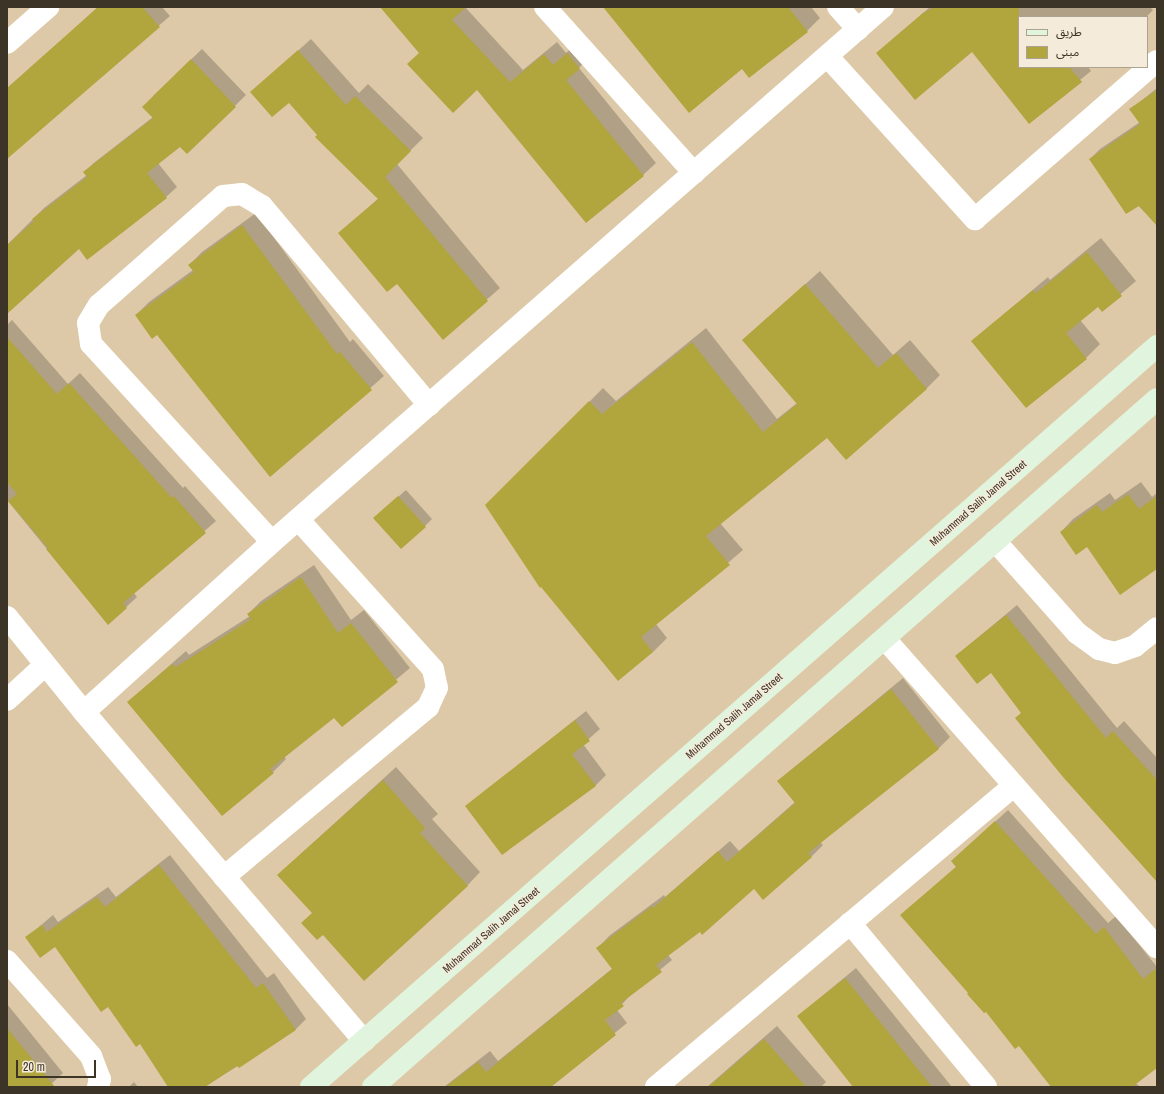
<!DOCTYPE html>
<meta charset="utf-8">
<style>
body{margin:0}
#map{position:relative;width:1164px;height:1094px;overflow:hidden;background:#ddc9a7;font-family:"Archivo Narrow","Noto Sans Arabic",sans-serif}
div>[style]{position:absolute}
.shadow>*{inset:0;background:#0003}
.building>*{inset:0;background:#b1a53d}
.street>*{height:22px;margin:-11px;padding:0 11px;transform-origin:11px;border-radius:11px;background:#fff}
.secondary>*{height:22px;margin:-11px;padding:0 11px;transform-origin:11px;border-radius:11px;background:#e0f4de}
span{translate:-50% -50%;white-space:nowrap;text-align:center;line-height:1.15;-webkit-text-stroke:3px #f5ebda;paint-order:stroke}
.street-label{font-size:11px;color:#3c3426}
.frame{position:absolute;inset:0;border:8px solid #3c3426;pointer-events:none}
.legend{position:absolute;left:1018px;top:16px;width:130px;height:52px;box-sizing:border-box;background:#f5ebda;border:1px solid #aba292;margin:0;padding:5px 7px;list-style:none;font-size:12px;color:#3c3426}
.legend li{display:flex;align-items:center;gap:8px;height:20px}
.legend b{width:20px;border:1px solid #aba292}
.scale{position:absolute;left:16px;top:1060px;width:80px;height:18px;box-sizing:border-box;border:2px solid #3c3426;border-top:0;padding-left:5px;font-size:12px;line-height:14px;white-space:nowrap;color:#3c3426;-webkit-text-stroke:3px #f5ebda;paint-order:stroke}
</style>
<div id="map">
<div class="shadow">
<i style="clip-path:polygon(98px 7px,162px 7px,170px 16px,7px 157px,7px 91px)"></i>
<i style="clip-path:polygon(381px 7px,465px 7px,523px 70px,557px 42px,566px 53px,580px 41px,591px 55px,579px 68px,656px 163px,643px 175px,477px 89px,420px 52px)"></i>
<i style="clip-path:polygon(604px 7px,811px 7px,820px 18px,807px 31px,742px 68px)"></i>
<i style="clip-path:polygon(930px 7px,1150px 7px,1153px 10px,1146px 17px,1019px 17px,1019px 67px,1088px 67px,1091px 71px,1029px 122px,972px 50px,877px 53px)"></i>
<i style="clip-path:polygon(311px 39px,359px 93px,368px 84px,423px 138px,397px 164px,500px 288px,443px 338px,397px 283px,340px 233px,379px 198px,289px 101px,252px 92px)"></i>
<i style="clip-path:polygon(202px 49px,246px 95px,187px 153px,180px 145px,158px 163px,177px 187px,166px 197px,79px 248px,7px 296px,7px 245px,44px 208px,87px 175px,84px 172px,95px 162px,153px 117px,153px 96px)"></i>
<i style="clip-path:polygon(1157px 88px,1157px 224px,1090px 159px,1100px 149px,1140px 122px,1131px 109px)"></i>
<i style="clip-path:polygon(256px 213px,350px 342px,353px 339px,384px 376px,270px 476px,157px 334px,136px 315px,149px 302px,193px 270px,189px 265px,202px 252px)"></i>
<i style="clip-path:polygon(1101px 238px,1136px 281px,1102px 310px,1098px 306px,1080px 320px,1100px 344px,1086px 358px,972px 341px,1048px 277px,1050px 280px)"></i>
<i style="clip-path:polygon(820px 271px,893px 355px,910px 340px,940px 375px,926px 389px,827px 437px,720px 523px,743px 550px,656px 624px,667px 638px,653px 652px,486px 506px,603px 388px,616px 401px,706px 328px,777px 419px,797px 403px,743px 340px)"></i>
<i style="clip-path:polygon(12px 320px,68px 384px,80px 373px,183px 488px,185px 486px,216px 521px,134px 593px,137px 597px,108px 624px,7px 500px,7px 325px)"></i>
<i style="clip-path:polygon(1141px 482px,1152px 497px,1157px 493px,1157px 568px,1087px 546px,1061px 532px,1073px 519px,1110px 493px,1115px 500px)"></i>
<i style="clip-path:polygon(406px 490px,432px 519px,425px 526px,382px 511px)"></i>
<i style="clip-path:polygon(314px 565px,351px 620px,364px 610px,410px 668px,342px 725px,334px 716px,284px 756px,286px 759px,273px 772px,128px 702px,186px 651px,189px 655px,250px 616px,248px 614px,261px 601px)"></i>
<i style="clip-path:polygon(1017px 605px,1117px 728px,1124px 721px,1157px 758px,1157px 881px,991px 672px,956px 656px)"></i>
<i style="clip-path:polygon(903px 678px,950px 737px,938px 749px,820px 842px,823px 845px,811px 857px,754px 888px,668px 955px,672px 960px,633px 992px,617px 1010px,627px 1023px,549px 1087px,444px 1087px,490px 1051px,498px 1061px,613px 968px,598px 948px,609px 936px,664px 895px,665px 897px,730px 841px,739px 851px,795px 802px,778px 781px)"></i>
<i style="clip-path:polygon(586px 711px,600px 729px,583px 744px,606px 775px,595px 786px,467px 806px)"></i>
<i style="clip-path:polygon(396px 767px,438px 814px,432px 819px,480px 872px,467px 886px,323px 934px,313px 913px,278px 875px)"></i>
<i style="clip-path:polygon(1008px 810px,1108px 923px,1116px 916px,1157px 967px,1157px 1066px,1136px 1083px,1140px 1087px,1053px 1087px,1019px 1045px,901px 915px,957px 866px,964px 850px)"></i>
<i style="clip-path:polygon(170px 855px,267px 978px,274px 973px,306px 1019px,295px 1030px,204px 1087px,169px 1087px,140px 1043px,55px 946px,27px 937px,53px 915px,58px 922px,108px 887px,116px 897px)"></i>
<i style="clip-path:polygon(856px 968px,952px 1087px,855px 1087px,798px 1016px)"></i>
<i style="clip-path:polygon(7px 1004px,63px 1073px,48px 1087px,7px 1087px)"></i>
<i style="clip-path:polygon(777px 1026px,826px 1082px,821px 1087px,707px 1087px)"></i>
<i style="clip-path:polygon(134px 1082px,138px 1087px,129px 1087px)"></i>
</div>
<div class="building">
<i style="clip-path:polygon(98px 7px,142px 7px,160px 27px,7px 159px,7px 88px)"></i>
<i style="clip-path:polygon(380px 7px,466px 7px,452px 20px,510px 82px,544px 54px,553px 65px,567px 53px,580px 69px,566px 80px,644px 176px,586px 223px,477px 90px,453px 113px,407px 64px,419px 53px)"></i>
<i style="clip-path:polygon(603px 7px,788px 7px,808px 32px,749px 78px,742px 69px,689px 113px)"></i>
<i style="clip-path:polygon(935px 7px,1019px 7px,1019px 67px,1069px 67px,1082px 82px,1029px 124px,972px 52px,915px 100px,876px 53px,923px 13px)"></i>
<i style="clip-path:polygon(298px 50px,346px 105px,355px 96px,411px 151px,385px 177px,488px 301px,443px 340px,397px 284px,387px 292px,338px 233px,378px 199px,315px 137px,317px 135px,289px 103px,272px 117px,250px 92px)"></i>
<i style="clip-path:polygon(191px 59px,236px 107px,187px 154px,180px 147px,147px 173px,167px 198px,87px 260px,79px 249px,7px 314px,7px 245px,34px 221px,32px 219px,87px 177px,83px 172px,153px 118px,142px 107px)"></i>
<i style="clip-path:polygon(1157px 90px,1157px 226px,1139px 206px,1126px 214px,1089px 159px,1140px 124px,1129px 109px)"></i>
<i style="clip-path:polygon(242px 225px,337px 354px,340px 352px,372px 390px,270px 477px,157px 335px,152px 339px,135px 315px,194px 272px,188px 265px)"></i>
<i style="clip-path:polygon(1087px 252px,1122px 296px,1102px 312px,1098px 307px,1066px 333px,1087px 359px,1026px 408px,971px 341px,1033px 290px,1036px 293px)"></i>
<i style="clip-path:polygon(805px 284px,878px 368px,896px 353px,927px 389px,846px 460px,827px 438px,706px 536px,730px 565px,641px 637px,653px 652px,618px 681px,541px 587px,540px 588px,485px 505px,589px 401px,602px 414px,692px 342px,763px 432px,797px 404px,742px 340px)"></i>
<i style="clip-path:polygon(7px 337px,57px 394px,69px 383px,172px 498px,174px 496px,206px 533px,123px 603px,127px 608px,108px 625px,46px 549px,48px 548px,8px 501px,17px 494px,7px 482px)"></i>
<i style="clip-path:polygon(1128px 494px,1139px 509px,1157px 496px,1157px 569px,1120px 595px,1087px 547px,1076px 555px,1060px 532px,1097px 505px,1102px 512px)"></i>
<i style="clip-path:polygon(398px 496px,426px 527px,401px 549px,373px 518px)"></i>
<i style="clip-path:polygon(301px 577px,338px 633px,351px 623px,398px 682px,342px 727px,334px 718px,270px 769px,274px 773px,222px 816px,127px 702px,172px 664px,176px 667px,251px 619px,247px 614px)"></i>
<i style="clip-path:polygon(1006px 615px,1106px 738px,1113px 731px,1157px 780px,1157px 882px,1063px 777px,1015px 718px,1021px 713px,991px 673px,977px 684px,955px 656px)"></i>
<i style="clip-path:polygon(891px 689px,939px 749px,808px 853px,812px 857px,763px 900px,754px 889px,702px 935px,700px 932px,656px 965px,662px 972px,621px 1003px,624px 1006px,605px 1020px,616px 1035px,551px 1087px,445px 1087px,478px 1062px,486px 1072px,612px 969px,596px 948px,652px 906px,653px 908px,718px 851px,727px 862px,795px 803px,777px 781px)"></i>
<i style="clip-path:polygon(575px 720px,590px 741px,572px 754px,596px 786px,502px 855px,465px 806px)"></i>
<i style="clip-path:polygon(383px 780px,425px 828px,420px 833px,468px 886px,364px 981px,323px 935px,317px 940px,301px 923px,312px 913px,277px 875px)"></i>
<i style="clip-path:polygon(995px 821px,1096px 934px,1104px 927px,1143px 979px,1157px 968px,1157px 1068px,1132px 1087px,1051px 1087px,1019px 1046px,1015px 1049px,986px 1012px,984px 1013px,967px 994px,968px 993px,900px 915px,956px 867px,951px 861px)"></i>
<i style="clip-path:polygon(159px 865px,256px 988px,263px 983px,296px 1030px,239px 1068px,237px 1066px,205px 1087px,168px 1087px,140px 1044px,136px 1047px,108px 1007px,101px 1012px,55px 947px,40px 958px,25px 937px,42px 925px,47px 932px,97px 897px,105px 907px)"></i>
<i style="clip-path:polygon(845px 978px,932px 1087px,853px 1087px,797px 1016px)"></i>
<i style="clip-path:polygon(7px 1028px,55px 1087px,7px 1087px)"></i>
<i style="clip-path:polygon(764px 1039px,806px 1087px,708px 1087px)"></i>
</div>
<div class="street">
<i style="left:545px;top:7px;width:223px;rotate:48.1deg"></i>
<i style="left:838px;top:7px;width:30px;rotate:48deg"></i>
<i style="left:7px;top:43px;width:55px;rotate:-41.3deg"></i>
<i style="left:828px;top:57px;width:219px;rotate:47.8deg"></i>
<i style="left:975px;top:219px;width:241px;rotate:-41deg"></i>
<i style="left:995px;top:541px;width:123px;rotate:48.3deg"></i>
<i style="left:1077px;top:633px;width:27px;rotate:36deg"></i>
<i style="left:1099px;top:649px;width:16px;rotate:14deg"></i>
<i style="left:1115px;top:653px;width:21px;rotate:-19deg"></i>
<i style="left:1135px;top:646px;width:28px;rotate:-39deg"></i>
<i style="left:272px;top:542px;width:268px;rotate:-132.4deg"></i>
<i style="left:91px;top:344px;width:21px;rotate:-98deg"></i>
<i style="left:88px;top:323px;width:21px;rotate:-59deg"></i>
<i style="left:99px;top:305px;width:165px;rotate:-41.3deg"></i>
<i style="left:223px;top:196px;width:19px;rotate:-6deg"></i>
<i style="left:242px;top:194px;width:23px;rotate:31deg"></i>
<i style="left:262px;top:206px;width:260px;rotate:50deg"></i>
<i style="left:7px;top:617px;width:122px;rotate:51deg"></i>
<i style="left:84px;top:712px;width:432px;rotate:49.6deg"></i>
<i style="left:885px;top:639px;width:411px;rotate:48.6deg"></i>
<i style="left:7px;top:700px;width:52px;rotate:-42.6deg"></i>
<i style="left:84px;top:712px;width:253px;rotate:-42.1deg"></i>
<i style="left:272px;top:542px;width:812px;rotate:-41.21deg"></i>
<i style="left:224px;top:877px;width:266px;rotate:-39.8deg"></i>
<i style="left:428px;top:707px;width:21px;rotate:-65deg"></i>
<i style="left:437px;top:688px;width:19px;rotate:-102deg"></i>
<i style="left:433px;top:669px;width:200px;rotate:-132deg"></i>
<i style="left:850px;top:923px;width:213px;rotate:50.3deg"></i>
<i style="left:7px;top:961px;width:127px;rotate:48.5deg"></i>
<i style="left:91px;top:1056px;width:25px;rotate:69deg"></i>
<i style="left:100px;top:1079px;width:8px;rotate:104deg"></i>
<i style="left:656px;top:1087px;width:467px;rotate:-40.1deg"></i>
</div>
<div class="secondary">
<i style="left:311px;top:1087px;width:1125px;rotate:-41.21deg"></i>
<i style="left:373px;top:1087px;width:1043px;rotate:-41.27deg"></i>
</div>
<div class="street-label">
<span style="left:978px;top:503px;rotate:-41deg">Muhammad Salih Jamal Street</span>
<span style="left:734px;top:716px;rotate:-41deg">Muhammad Salih Jamal Street</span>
<span style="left:491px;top:930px;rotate:-41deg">Muhammad Salih Jamal Street</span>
</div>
<div class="frame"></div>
<ul class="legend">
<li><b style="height:5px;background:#e0f4de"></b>طريق</li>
<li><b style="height:11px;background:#b1a53d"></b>مبنى</li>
</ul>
<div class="scale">20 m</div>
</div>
